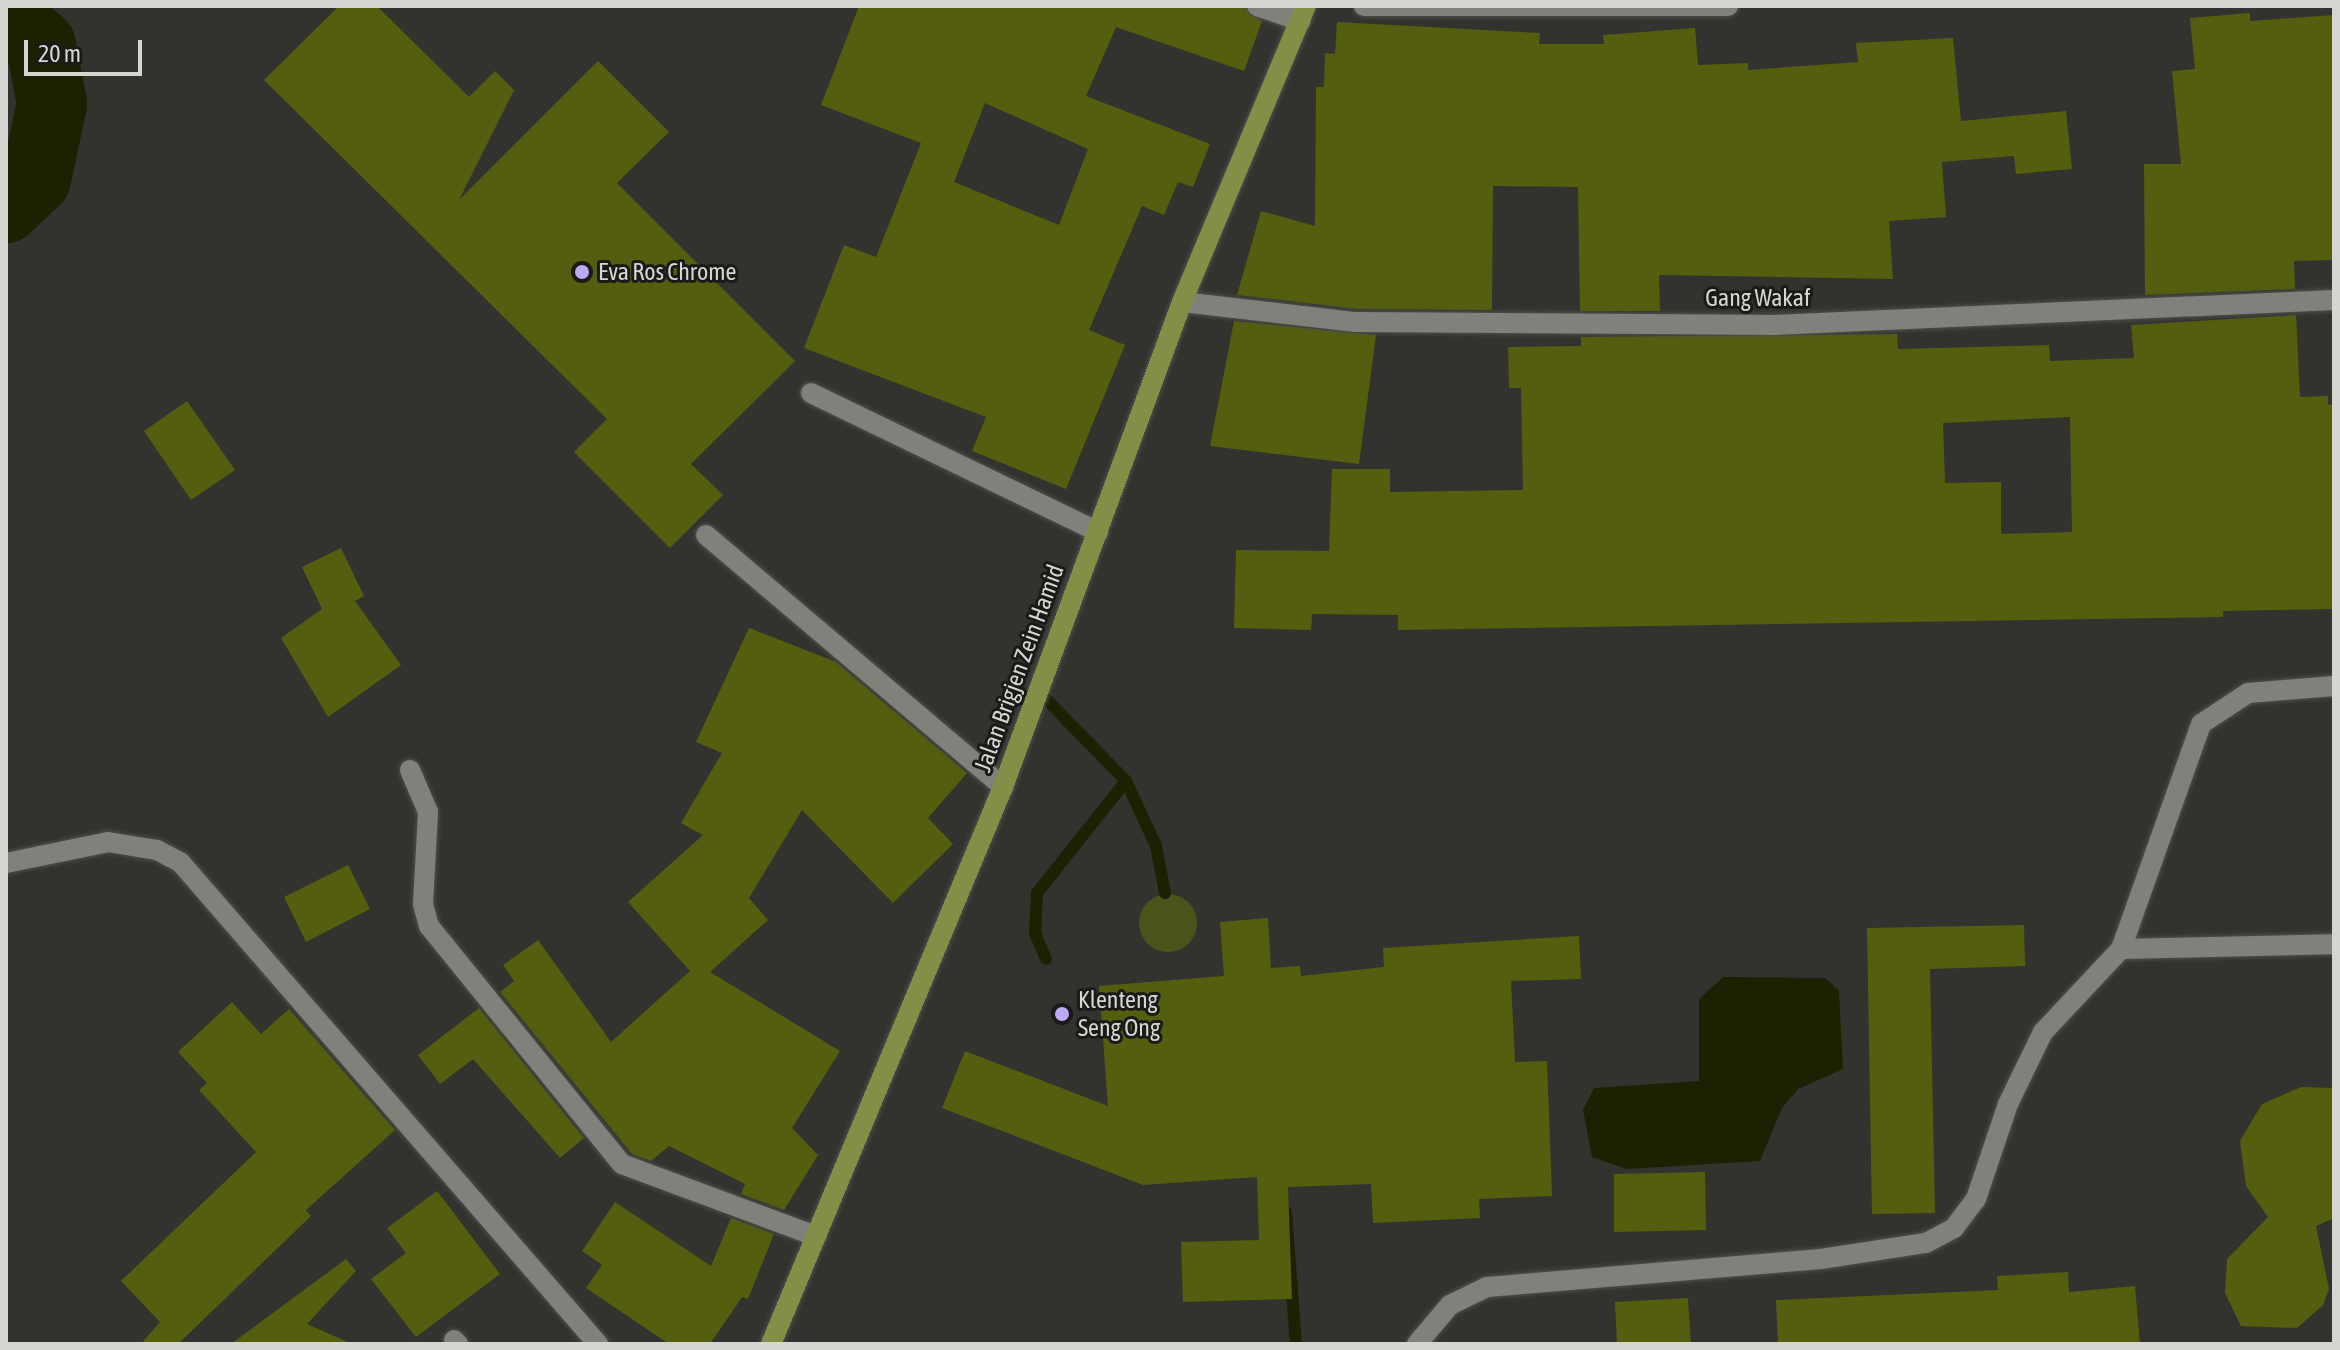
<!DOCTYPE html>
<style>
body{margin:0}
#map{position:relative;width:2340px;height:1350px;overflow:hidden;background:#32332f;font-family:"Asap Condensed",sans-serif}
div>[style]{position:absolute}
.green>*{inset:0;background:#4b531a}
.round{border-radius:50%}
.water>*{inset:0;background:#1d2102}
.stream>*{height:12px;margin:-6px;padding:0 6px;transform-origin:6px;border-radius:6px;background:#1d2102}
.river>*{height:70px;margin:-35px;padding:0 35px;transform-origin:35px;border-radius:35px;background:#1d2102}
.building>*{inset:0;background:#555e0e}
.roads{filter:drop-shadow(0 0 2px #4e4f4b) drop-shadow(0 0 2px #4e4f4b)}
.minor>*{height:20px;margin:-10px;padding:0 10px;transform-origin:10px;border-radius:10px;background:#7f817b}
.major>*{height:20px;margin:-10px;padding:0 10px;transform-origin:10px;border-radius:10px;background:#848e47}
.dots>*{width:22px;height:22px;translate:-50% -50%;box-sizing:border-box;border:4px solid #1a1b19;border-radius:50%}
span{translate:-50% -50%;white-space:nowrap;text-align:center;line-height:1.15;-webkit-text-stroke:6px #1a1b19;paint-order:stroke}
.poi-label{font-size:24px;color:#d5d5d2}
.left{translate:0 -50%;text-align:left}
.street-label{font-size:24px;color:#d5d5d2}
.frame{position:absolute;inset:0;border:8px solid #d5d5d2;pointer-events:none}
.scale{position:absolute;left:24px;top:40px;width:118px;height:36px;box-sizing:border-box;border:4px solid #d5d5d2;border-top:0;padding-left:10px;font-size:24px;line-height:28px;white-space:nowrap;color:#d5d5d2;-webkit-text-stroke:6px #1a1b19;paint-order:stroke}
</style>
<div id="map">
<div class="green">
<i class="round" style="left:1139px;top:894px;width:58px;height:58px"></i>
</div>
<div class="water">
<i style="clip-path:polygon(1723px 977px,1825px 978px,1839px 990px,1843px 1069px,1798px 1089px,1782px 1108px,1760px 1161px,1627px 1169px,1592px 1157px,1583px 1110px,1594px 1088px,1699px 1081px,1699px 999px)"></i>
</div>
<div class="stream">
<i style="left:1046px;top:699px;width:115px;rotate:45.7deg"></i>
<i style="left:1126px;top:781px;width:72px;rotate:65.2deg"></i>
<i style="left:1156px;top:846px;width:48px;rotate:79.2deg"></i>
<i style="left:1046px;top:959px;width:28px;rotate:-113deg"></i>
<i style="left:1035px;top:933px;width:40px;rotate:-87.1deg"></i>
<i style="left:1037px;top:893px;width:143px;rotate:-51.5deg"></i>
<i style="left:1286px;top:1212px;width:132px;rotate:85.7deg"></i>
</div>
<div class="river">
<i style="left:6px;top:15px;width:46px;rotate:40.6deg"></i>
<i style="left:41px;top:45px;width:60px;rotate:79.4deg"></i>
<i style="left:52px;top:104px;width:77px;rotate:102deg"></i>
<i style="left:36px;top:179px;width:42px;rotate:136deg"></i>
</div>
<div class="building">
<i style="clip-path:polygon(339px 6px,377px 6px,469px 97px,495px 71px,514px 90px,459px 200px,598px 61px,669px 132px,617px 183px,795px 361px,691px 464px,723px 495px,670px 548px,574px 452px,607px 419px,264px 80px)"></i>
<i style="clip-path:polygon(evenodd,859px 6px,1244px 6px,1262px 21px,1244px 71px,1116px 27px,1086px 96px,1210px 144px,1193px 187px,1178px 182px,1164px 215px,1142px 206px,1089px 330px,1125px 345px,1066px 489px,972px 451px,986px 417px,804px 348px,844px 245px,876px 257px,921px 143px,821px 105px,859px 6px,985px 103px,1088px 149px,1059px 225px,954px 182px,985px 103px)"></i>
<i style="clip-path:polygon(2250px 13px,2250px 21px,2334px 15px,2334px 260px,2294px 261px,2295px 289px,2145px 295px,2144px 164px,2181px 164px,2172px 71px,2195px 69px,2190px 18px)"></i>
<i style="clip-path:polygon(1337px 22px,1540px 33px,1539px 44px,1604px 44px,1603px 35px,1695px 28px,1698px 65px,1748px 63px,1748px 70px,1858px 62px,1856px 43px,1953px 38px,1961px 121px,2066px 111px,2072px 169px,2016px 174px,2014px 156px,1942px 162px,1946px 217px,1889px 221px,1893px 279px,1659px 275px,1660px 311px,1580px 311px,1578px 187px,1493px 186px,1492px 310px,1357px 309px,1237px 295px,1261px 211px,1315px 226px,1316px 87px,1324px 87px,1325px 53px,1335px 54px)"></i>
<i style="clip-path:polygon(evenodd,2296px 315px,2300px 397px,2328px 396px,2328px 405px,2334px 404px,2334px 609px,2223px 611px,2223px 617px,1398px 630px,1398px 615px,1312px 614px,1311px 630px,1234px 628px,1236px 550px,1329px 551px,1332px 469px,1390px 469px,1390px 492px,1523px 490px,1521px 388px,1509px 388px,1508px 347px,1581px 346px,1581px 337px,1897px 334px,1898px 349px,2049px 345px,2050px 361px,2134px 358px,2131px 325px,2296px 315px,2070px 417px,2072px 532px,2001px 534px,2001px 482px,1945px 483px,1943px 423px,2070px 417px)"></i>
<i style="clip-path:polygon(1234px 321px,1376px 335px,1359px 464px,1210px 446px)"></i>
<i style="clip-path:polygon(187px 401px,235px 470px,191px 500px,144px 431px)"></i>
<i style="clip-path:polygon(341px 548px,364px 596px,355px 601px,401px 665px,328px 717px,281px 638px,322px 609px,302px 567px)"></i>
<i style="clip-path:polygon(749px 628px,836px 662px,967px 773px,928px 818px,953px 844px,893px 903px,802px 810px,749px 898px,768px 920px,710px 972px,840px 1051px,792px 1128px,818px 1155px,784px 1210px,741px 1194px,745px 1184px,669px 1146px,651px 1161px,632px 1154px,500px 992px,514px 981px,503px 965px,538px 940px,611px 1042px,690px 971px,628px 902px,703px 835px,681px 823px,722px 753px,696px 742px)"></i>
<i style="clip-path:polygon(348px 865px,370px 909px,306px 942px,284px 897px)"></i>
<i style="clip-path:polygon(1268px 918px,1271px 968px,1300px 966px,1301px 976px,1384px 967px,1383px 948px,1579px 936px,1581px 979px,1511px 981px,1515px 1062px,1547px 1061px,1552px 1196px,1479px 1199px,1480px 1218px,1373px 1223px,1371px 1184px,1288px 1187px,1292px 1299px,1183px 1302px,1181px 1242px,1259px 1240px,1257px 1177px,1143px 1185px,942px 1108px,965px 1051px,1108px 1106px,1099px 986px,1224px 976px,1220px 922px)"></i>
<i style="clip-path:polygon(2024px 925px,2025px 966px,1930px 969px,1935px 1213px,1872px 1214px,1867px 928px)"></i>
<i style="clip-path:polygon(232px 1002px,261px 1034px,289px 1009px,395px 1130px,306px 1210px,311px 1216px,178px 1344px,141px 1344px,160px 1322px,121px 1281px,256px 1152px,199px 1090px,207px 1083px,178px 1052px)"></i>
<i style="clip-path:polygon(479px 1008px,584px 1138px,560px 1158px,473px 1059px,440px 1084px,418px 1055px)"></i>
<i style="clip-path:polygon(2301px 1087px,2334px 1088px,2334px 1218px,2316px 1226px,2329px 1289px,2323px 1305px,2297px 1328px,2241px 1326px,2225px 1293px,2227px 1259px,2268px 1217px,2246px 1186px,2240px 1141px,2262px 1104px)"></i>
<i style="clip-path:polygon(1705px 1172px,1706px 1230px,1614px 1232px,1614px 1174px)"></i>
<i style="clip-path:polygon(437px 1191px,500px 1274px,416px 1337px,371px 1279px,406px 1253px,387px 1228px)"></i>
<i style="clip-path:polygon(615px 1202px,711px 1266px,731px 1218px,774px 1234px,748px 1299px,742px 1297px,710px 1344px,669px 1344px,586px 1288px,602px 1265px,582px 1251px)"></i>
<i style="clip-path:polygon(346px 1259px,356px 1271px,307px 1324px,352px 1344px,231px 1344px)"></i>
<i style="clip-path:polygon(2068px 1272px,2069px 1292px,2135px 1286px,2140px 1344px,1778px 1344px,1776px 1300px,1998px 1290px,1997px 1276px)"></i>
<i style="clip-path:polygon(1688px 1298px,1691px 1344px,1617px 1344px,1615px 1302px)"></i>
</div>
<div class="roads">
<div class="minor">
<i style="left:1257px;top:6px;width:46px;rotate:19.2deg"></i>
<i style="left:1364px;top:6px;width:364px"></i>
<i style="left:1182px;top:302px;width:175px;rotate:6.6deg"></i>
<i style="left:1356px;top:322px;width:418px;rotate:0.4deg"></i>
<i style="left:1774px;top:325px;width:561px;rotate:-2.56deg"></i>
<i style="left:811px;top:393px;width:319px;rotate:25.8deg"></i>
<i style="left:706px;top:535px;width:390px;rotate:40.3deg"></i>
<i style="left:410px;top:770px;width:46px;rotate:66.8deg"></i>
<i style="left:428px;top:812px;width:92px;rotate:93.1deg"></i>
<i style="left:423px;top:904px;width:23px;rotate:75deg"></i>
<i style="left:429px;top:926px;width:306px;rotate:51deg"></i>
<i style="left:622px;top:1164px;width:207px;rotate:20.4deg"></i>
<i style="left:6px;top:863px;width:104px;rotate:-11.6deg"></i>
<i style="left:108px;top:842px;width:50px;rotate:9.3deg"></i>
<i style="left:157px;top:850px;width:27px;rotate:28deg"></i>
<i style="left:181px;top:863px;width:637px;rotate:49.08deg"></i>
<i style="left:2121px;top:949px;width:239px;rotate:-70.4deg"></i>
<i style="left:2201px;top:724px;width:56px;rotate:-33.4deg"></i>
<i style="left:2248px;top:693px;width:86px;rotate:-4.7deg"></i>
<i style="left:454px;top:1340px;width:6px;rotate:45deg"></i>
<i style="left:1417px;top:1344px;width:51px;rotate:-49.8deg"></i>
<i style="left:1450px;top:1305px;width:41px;rotate:-25.9deg"></i>
<i style="left:1487px;top:1287px;width:335px;rotate:-4.8deg"></i>
<i style="left:1821px;top:1259px;width:106px;rotate:-8.7deg"></i>
<i style="left:1926px;top:1243px;width:32px;rotate:-28deg"></i>
<i style="left:1954px;top:1228px;width:36px;rotate:-53deg"></i>
<i style="left:1976px;top:1199px;width:100px;rotate:-71.4deg"></i>
<i style="left:2008px;top:1104px;width:80px;rotate:-64.1deg"></i>
<i style="left:2043px;top:1032px;width:114px;rotate:-46.8deg"></i>
<i style="left:2121px;top:949px;width:213px;rotate:-1.3deg"></i>
</div>
<div class="major">
<i style="left:771px;top:1344px;width:603px;rotate:-67.39deg"></i>
<i style="left:1003px;top:787px;width:517px;rotate:-69.74deg"></i>
<i style="left:1182px;top:302px;width:321px;rotate:-67.3deg"></i>
</div>
</div>
<div class="dots">
<i style="left:582px;top:272px;background:#bea9f5"></i>
<i style="left:1062px;top:1014px;background:#bea9f5"></i>
</div>
<div class="poi-label">
<span class="left" style="left:598px;top:272px">Eva Ros Chrome</span>
<span class="left" style="left:1078px;top:1014px">Klenteng<br>Seng Ong</span>
</div>
<div class="street-label">
<span style="left:1758px;top:298px">Gang Wakaf</span>
<span style="left:1019px;top:668px;rotate:-70deg">Jalan Brigjen Zein Hamid</span>
</div>
<div class="frame"></div>
<div class="scale">20 m</div>
</div>
